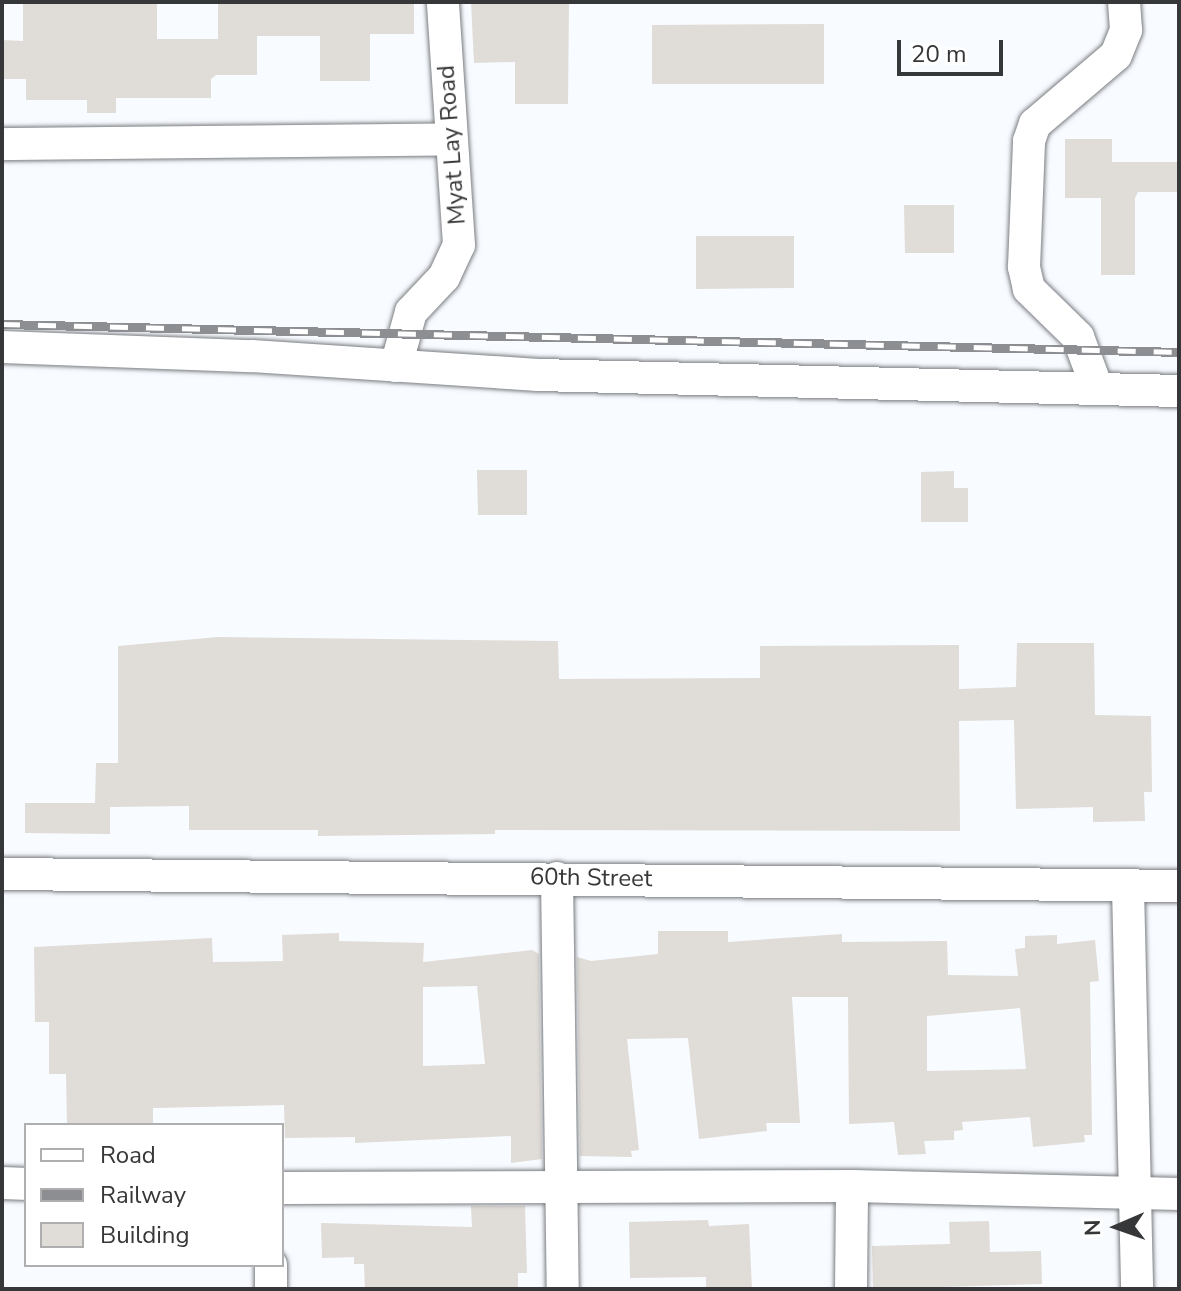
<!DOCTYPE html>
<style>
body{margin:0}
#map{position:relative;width:1181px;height:1291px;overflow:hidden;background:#f8fbff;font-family:"Nunito Sans",sans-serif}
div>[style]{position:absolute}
.building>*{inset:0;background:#e0dcd7}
.roads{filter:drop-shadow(0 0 2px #7a7d81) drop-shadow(0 0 2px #7a7d81)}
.minor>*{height:32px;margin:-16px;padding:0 16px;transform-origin:16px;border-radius:16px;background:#fff}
.rail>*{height:9px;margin-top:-4.5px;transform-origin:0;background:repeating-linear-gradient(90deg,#fff 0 18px,#8d8e91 0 36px);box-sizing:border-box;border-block:2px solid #8d8e91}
span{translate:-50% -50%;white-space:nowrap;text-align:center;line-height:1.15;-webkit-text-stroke:7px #fff;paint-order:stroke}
.street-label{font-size:24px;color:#363739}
.frame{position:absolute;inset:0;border:4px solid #363739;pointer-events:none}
.legend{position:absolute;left:24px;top:1123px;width:260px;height:144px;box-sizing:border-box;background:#fff;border:2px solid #afafb0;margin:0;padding:10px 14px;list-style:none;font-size:24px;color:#363739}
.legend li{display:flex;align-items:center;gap:16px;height:40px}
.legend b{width:40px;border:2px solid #afafb0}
.north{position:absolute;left:1077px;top:1187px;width:80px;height:80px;-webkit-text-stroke:6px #fff;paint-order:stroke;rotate:268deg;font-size:22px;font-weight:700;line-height:32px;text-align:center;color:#363739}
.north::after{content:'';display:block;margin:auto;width:28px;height:36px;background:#363739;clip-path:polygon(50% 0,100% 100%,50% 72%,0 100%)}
.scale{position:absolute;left:897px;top:40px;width:106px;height:36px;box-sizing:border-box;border:4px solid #363739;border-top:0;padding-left:10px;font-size:24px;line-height:28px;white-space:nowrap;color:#363739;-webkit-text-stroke:6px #fff;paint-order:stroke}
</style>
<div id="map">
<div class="building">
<i style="clip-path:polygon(23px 2px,157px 2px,157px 39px,218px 39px,218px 2px,414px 2px,414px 34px,370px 34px,370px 81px,320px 81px,320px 36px,257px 36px,257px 75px,216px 75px,211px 79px,211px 98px,116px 98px,116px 113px,87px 113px,87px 100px,26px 100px,26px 79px,2px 79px,2px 40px,23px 41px)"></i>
<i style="clip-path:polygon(471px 2px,569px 2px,568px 104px,515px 104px,515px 62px,474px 63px)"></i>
<i style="clip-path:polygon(824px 24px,824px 84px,652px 84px,652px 25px)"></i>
<i style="clip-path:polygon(1065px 139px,1112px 139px,1112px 162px,1179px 162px,1179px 192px,1138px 192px,1135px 198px,1135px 275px,1101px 275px,1101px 198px,1065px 198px)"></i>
<i style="clip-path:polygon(904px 205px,954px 205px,954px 253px,905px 253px)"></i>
<i style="clip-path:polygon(696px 236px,794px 236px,794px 288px,696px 289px)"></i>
<i style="clip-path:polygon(477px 470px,527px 470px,527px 515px,478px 515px)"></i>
<i style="clip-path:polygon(954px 471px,954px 488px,968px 488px,968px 522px,921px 522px,921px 472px)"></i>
<i style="clip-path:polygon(218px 637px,558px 641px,559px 679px,760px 678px,760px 646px,959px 645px,959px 689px,1016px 687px,1017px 643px,1094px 643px,1095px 715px,1151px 716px,1152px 792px,1144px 792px,1145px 821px,1093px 822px,1093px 807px,1016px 809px,1014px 720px,959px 721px,960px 831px,495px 830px,495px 834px,318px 836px,318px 830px,189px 830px,189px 806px,110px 807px,110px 834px,25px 833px,25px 803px,95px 803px,96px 763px,118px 763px,118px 646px)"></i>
<i style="clip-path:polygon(evenodd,658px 931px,728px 931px,728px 942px,842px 934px,842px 942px,947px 941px,948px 975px,1018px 976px,1015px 949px,1025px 948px,1025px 936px,1057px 935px,1057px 944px,1095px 940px,1099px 981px,1090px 982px,1092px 1135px,1084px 1135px,1085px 1142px,1033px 1147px,1030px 1117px,962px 1122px,963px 1130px,954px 1131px,954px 1140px,924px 1141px,926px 1154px,898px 1155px,894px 1122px,849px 1124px,848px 997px,792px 997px,800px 1123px,766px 1123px,767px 1131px,699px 1139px,688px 1038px,627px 1039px,639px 1150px,631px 1151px,632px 1157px,580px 1156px,577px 957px,591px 961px,658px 954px,658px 931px,1020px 1008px,1026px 1069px,927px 1071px,927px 1016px,1020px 1008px)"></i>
<i style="clip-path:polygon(evenodd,339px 933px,339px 941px,424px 943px,423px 962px,532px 950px,539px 954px,542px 1159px,511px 1163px,511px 1136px,355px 1143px,355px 1137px,285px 1138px,284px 1105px,153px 1108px,153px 1125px,67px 1125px,66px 1074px,49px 1074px,49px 1022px,35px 1022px,34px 947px,212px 938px,213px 962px,283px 961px,282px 935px,339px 933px,477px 986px,485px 1064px,423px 1066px,423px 987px,477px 986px)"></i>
<i style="clip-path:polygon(471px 1206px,525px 1206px,527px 1273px,518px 1273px,518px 1289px,365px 1289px,364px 1264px,354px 1264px,354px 1257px,322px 1258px,321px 1223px,472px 1227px)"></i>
<i style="clip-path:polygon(708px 1220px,709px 1226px,749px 1224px,752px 1289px,706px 1289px,706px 1277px,630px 1278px,629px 1222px)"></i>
<i style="clip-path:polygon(989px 1221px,990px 1252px,1041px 1251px,1042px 1284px,873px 1289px,872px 1246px,950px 1244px,949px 1222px)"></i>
</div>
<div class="roads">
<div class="minor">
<i style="left:2px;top:144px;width:448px;rotate:-0.6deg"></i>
<i style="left:2px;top:347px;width:250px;rotate:2.1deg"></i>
<i style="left:252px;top:356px;width:287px;rotate:3.8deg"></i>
<i style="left:538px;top:375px;width:641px;rotate:1.43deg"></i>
<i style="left:396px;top:366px;width:56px;rotate:-74.5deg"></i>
<i style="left:411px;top:312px;width:48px;rotate:-46.7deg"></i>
<i style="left:444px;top:277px;width:35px;rotate:-65deg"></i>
<i style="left:459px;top:245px;width:244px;rotate:-93.8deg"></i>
<i style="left:1097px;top:388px;width:54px;rotate:-110.4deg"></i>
<i style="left:1078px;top:337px;width:69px;rotate:-135.6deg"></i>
<i style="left:1029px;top:289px;width:23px;rotate:-103deg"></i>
<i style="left:1024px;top:267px;width:126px;rotate:-87.7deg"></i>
<i style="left:1029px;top:141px;width:18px;rotate:-71deg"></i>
<i style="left:1035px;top:124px;width:106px;rotate:-40.4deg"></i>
<i style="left:1116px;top:55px;width:27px;rotate:-68deg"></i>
<i style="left:1126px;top:30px;width:28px;rotate:-94deg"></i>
<i style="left:2px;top:874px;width:1177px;rotate:0.58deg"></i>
<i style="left:557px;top:878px;width:411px;rotate:89.2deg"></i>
<i style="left:1128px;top:887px;width:402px;rotate:88.7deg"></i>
<i style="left:2px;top:1183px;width:24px;rotate:2deg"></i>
<i style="left:282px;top:1188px;width:570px;rotate:-0.2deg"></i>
<i style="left:852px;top:1186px;width:327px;rotate:1.4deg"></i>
<i style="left:271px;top:1265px;width:24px;rotate:90deg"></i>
<i style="left:851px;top:1289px;width:103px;rotate:-89.4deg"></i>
</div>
</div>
<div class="rail">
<i style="left:2px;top:324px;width:1177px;rotate:1.36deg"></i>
</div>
<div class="street-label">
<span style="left:452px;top:145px;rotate:-94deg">Myat Lay Road</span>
<span style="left:591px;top:878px;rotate:1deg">60th Street</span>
</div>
<div class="frame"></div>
<ul class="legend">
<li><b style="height:10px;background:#fff"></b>Road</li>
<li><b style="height:10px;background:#8d8e91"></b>Railway</li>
<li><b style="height:22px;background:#e0dcd7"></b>Building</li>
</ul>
<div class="north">N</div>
<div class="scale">20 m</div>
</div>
